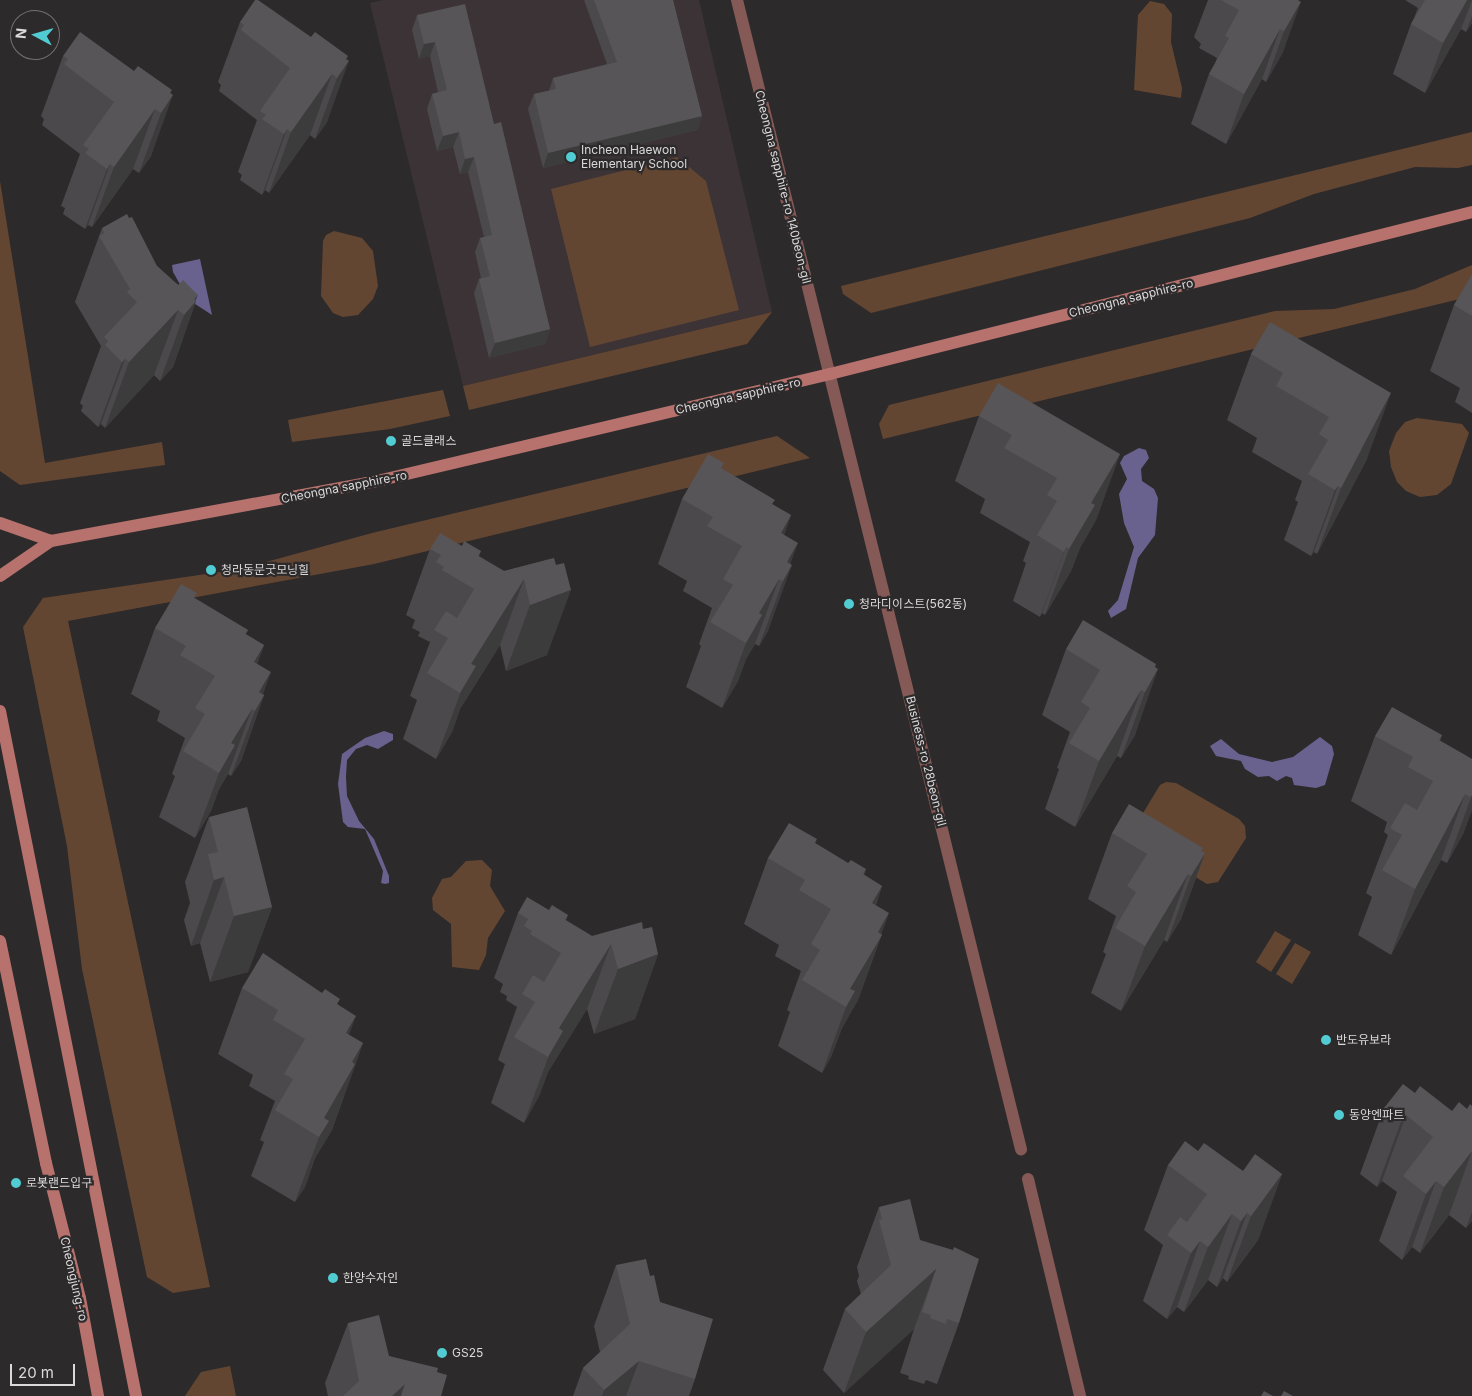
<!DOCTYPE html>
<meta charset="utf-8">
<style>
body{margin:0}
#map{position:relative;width:1472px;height:1396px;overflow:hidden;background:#2d2a2b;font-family:Inter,"Noto Sans KR",sans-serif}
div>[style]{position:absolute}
.built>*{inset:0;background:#3c3336}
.green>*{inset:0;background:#634632}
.water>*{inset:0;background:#69618e}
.street>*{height:12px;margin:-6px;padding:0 6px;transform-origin:6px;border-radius:6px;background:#855956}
.secondary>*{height:12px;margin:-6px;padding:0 6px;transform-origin:6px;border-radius:6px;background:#b7726d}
.wall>*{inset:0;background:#4b494b}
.shaded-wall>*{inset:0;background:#3d3c3d}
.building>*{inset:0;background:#575557}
.dots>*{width:14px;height:14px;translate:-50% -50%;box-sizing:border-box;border:2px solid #2d2a2b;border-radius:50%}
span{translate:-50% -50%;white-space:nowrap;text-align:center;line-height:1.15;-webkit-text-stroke:4.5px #2d2a2b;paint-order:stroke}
.poi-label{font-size:12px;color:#dbd9da}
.left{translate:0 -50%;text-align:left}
.street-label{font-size:12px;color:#dbd9da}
.north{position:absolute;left:10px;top:10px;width:50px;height:50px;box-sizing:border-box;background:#2d2a2b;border:1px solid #737071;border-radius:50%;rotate:276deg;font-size:14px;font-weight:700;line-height:20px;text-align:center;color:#dbd9da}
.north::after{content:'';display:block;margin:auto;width:18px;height:22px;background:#51ccd2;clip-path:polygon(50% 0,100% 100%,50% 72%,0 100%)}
.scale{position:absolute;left:10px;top:1364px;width:65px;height:22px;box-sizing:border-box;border:2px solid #dbd9da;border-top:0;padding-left:6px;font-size:15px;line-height:18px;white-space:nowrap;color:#dbd9da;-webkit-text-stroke:4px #2d2a2b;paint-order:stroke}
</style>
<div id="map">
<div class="built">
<i style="clip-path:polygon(383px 0,699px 0,772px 312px,463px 386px,370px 3px)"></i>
</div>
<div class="green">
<i style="clip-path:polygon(1150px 1px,1164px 4px,1172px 14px,1171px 42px,1182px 88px,1181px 98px,1134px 90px,1138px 15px)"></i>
<i style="clip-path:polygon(1472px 132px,1472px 165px,1458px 168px,1415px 167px,1314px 194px,1250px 218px,871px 313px,843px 294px,841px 286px)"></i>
<i style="clip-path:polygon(677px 157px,706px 181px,739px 310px,590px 347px,551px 189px)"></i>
<i style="clip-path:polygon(0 181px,45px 463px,162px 442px,165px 465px,20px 485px,0 471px)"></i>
<i style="clip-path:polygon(334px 231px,362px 238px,373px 251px,378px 286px,373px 299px,358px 315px,343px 317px,333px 313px,321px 296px,323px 241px,326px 235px)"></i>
<i style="clip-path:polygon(1472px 265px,1472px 296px,883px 439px,879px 424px,889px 405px,1275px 311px,1334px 309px,1415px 289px)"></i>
<i style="clip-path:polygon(772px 312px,747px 344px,469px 410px,463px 386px)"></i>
<i style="clip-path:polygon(443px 390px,450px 416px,390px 429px,292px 442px,288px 420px)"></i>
<i style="clip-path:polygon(1417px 418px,1462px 424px,1469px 433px,1451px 484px,1437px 495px,1420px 497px,1406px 491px,1397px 482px,1391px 467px,1389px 451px,1396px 433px,1405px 422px)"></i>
<i style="clip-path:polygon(777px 436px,810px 458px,374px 564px,68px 621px,210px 1287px,173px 1293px,147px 1277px,82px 969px,67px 846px,23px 627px,43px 598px,240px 569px,372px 533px)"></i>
<i style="clip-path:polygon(1166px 782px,1176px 783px,1239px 819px,1245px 826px,1246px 838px,1218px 882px,1207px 884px,1137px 842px,1137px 823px,1160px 785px)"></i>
<i style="clip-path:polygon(482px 860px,492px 870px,490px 886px,505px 911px,488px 938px,486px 955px,479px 970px,452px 967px,451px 924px,433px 910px,432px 898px,442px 879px,451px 877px,466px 861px)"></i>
<i style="clip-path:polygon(1275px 931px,1291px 940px,1271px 972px,1256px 962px)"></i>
<i style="clip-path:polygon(1295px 943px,1311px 952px,1292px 984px,1276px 974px)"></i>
<i style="clip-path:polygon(230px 1366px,236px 1396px,185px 1396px,201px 1372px)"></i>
</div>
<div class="water">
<i style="clip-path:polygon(200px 259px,212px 315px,189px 300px,173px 272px,172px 265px)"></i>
<i style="clip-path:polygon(1139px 448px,1146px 450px,1149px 458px,1141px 469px,1142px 481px,1154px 489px,1158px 498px,1155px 535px,1138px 558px,1126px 609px,1111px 618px,1108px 611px,1118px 600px,1134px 547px,1124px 523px,1119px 494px,1127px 479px,1120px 463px,1124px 456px)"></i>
<i style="clip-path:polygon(384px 731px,393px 734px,393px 740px,378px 749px,367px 745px,356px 749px,347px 760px,346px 777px,347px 796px,359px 821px,374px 839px,389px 876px,389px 883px,385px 884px,381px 883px,383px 871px,365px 829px,348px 827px,343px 822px,338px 784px,342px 754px,365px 738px)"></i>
<i style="clip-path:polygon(1320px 737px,1332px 746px,1334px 754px,1325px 785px,1316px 788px,1294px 785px,1292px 778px,1286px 776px,1277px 781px,1269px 776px,1258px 777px,1245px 769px,1241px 761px,1216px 756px,1210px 746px,1221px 739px,1239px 754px,1272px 762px,1293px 757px)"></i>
</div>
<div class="street">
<i style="left:737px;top:0;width:1184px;rotate:76.12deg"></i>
<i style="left:1028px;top:1179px;width:223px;rotate:76.5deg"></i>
</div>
<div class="secondary">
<i style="left:0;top:523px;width:54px;rotate:19.4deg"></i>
<i style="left:51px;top:541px;width:327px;rotate:-10.4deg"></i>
<i style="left:373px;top:482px;width:470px;rotate:-13.3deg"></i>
<i style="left:830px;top:374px;width:662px;rotate:-14.16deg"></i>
<i style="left:0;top:576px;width:62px;rotate:-34.5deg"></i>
<i style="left:0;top:711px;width:698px;rotate:78.77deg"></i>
<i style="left:0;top:941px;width:227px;rotate:78.3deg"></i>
<i style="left:46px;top:1163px;width:139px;rotate:75.9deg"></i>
<i style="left:80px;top:1298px;width:100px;rotate:79.6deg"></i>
</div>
<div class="wall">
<i style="clip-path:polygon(584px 0,673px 0,702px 116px,697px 130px,543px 168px,528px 109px,534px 94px,549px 91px,553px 78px,607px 64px)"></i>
<i style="clip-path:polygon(1208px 0,1298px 0,1283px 52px,1266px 82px,1262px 79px,1226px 144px,1191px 124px,1209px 74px,1215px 64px,1217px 58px,1199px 48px,1201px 44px,1194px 37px)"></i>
<i style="clip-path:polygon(1405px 0,1472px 0,1472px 23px,1466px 32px,1461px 29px,1425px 93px,1393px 74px,1411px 24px,1414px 18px,1418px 8px)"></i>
<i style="clip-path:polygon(417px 15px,494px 124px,550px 329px,545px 344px,489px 358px,474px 293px,479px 279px,481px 278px,475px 252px,480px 238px,484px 237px,468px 172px,460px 174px,453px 147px,437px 151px,427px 109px,432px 94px,438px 92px,430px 56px,419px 59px,412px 30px)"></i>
<i style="clip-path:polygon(240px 22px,311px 37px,347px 60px,327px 122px,315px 139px,310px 135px,269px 193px,265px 190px,262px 195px,240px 180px,242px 175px,238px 172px,257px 120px,219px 91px,221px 85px,218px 82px)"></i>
<i style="clip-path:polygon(63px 56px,171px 93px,151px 156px,139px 173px,133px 169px,92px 227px,88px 225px,85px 229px,63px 214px,65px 208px,61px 206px,80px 154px,42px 125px,44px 119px,41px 116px)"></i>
<i style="clip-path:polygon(102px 228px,157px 266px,196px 301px,173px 367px,160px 381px,154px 375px,105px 428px,101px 424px,98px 427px,81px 411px,83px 406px,80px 403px,101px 346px,75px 302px)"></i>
<i style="clip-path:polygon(1472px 274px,1472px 413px,1455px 402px,1460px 388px,1430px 371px,1454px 305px)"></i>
<i style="clip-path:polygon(1270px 322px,1367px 459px,1317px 554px,1314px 552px,1311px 556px,1284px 540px,1298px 502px,1295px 500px,1302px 481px,1252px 452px,1257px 438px,1227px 420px,1251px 354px)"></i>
<i style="clip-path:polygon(979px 416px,1120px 454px,1096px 520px,1080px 548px,1071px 571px,1045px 615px,1042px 613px,1040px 617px,1013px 601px,1026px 563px,1023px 561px,1030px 542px,980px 513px,985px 499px,955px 481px)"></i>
<i style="clip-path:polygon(722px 468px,773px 505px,791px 515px,784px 535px,790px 564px,768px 631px,759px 646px,755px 644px,746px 659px,738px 681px,722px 708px,686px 687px,701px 646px,699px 644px,712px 608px,683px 591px,687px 581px,658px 564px,682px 499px)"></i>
<i style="clip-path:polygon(462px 546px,481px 551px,479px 556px,504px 571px,554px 558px,547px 655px,506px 671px,500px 645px,460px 709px,452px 732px,436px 759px,403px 739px,417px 700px,410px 696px,430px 642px,418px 636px,420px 632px,412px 628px,415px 620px,406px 615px,430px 549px)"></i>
<i style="clip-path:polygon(195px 598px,248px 630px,246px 634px,264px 645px,257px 664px,263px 694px,264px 695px,241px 761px,231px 776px,228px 774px,219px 789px,211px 811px,195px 838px,159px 817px,175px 776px,172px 774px,185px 738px,157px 721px,160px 711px,131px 694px,155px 628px)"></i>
<i style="clip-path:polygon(1066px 649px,1155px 667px,1135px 735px,1121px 758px,1117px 756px,1075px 827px,1045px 809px,1059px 769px,1057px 768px,1070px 732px,1042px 715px)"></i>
<i style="clip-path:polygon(1442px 735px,1440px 741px,1472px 759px,1472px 810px,1463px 834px,1447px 863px,1441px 860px,1391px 955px,1358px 935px,1372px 897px,1366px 893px,1388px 835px,1384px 832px,1387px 822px,1351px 801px,1375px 736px)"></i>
<i style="clip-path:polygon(209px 817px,272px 907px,248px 972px,210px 982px,200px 943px,191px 946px,184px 920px,190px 903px,185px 882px)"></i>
<i style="clip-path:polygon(1112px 833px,1203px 848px,1201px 852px,1205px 853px,1181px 919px,1167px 942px,1164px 940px,1121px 1011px,1091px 993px,1106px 954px,1103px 952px,1116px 916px,1088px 899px)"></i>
<i style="clip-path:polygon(815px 843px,848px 863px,866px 869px,864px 875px,882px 886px,876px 905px,882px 934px,858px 1000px,842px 1028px,831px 1057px,822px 1073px,778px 1046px,790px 1012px,787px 1010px,801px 971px,775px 956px,779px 945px,744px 924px,768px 858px)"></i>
<i style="clip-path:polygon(549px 910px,568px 915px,566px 920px,592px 936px,643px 929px,658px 954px,635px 1019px,594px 1034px,587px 1009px,548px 1072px,539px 1096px,524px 1123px,491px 1103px,505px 1064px,498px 1060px,517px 1007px,506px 1000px,507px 996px,500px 992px,503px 984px,494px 978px,518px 913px)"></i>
<i style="clip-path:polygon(242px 988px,338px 1004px,349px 1035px,363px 1043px,332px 1130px,315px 1158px,305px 1187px,295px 1202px,251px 1176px,264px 1142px,260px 1140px,275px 1101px,249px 1086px,253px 1075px,218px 1054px)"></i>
<i style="clip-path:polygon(1415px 1093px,1452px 1111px,1467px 1109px,1472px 1106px,1472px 1221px,1466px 1228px,1449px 1215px,1420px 1253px,1412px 1247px,1402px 1260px,1379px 1241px,1397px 1192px,1382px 1181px,1377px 1187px,1360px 1174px,1384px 1108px)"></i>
<i style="clip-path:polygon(1198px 1151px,1243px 1171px,1282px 1174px,1258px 1240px,1227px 1282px,1223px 1278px,1217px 1287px,1208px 1280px,1184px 1312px,1177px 1307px,1167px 1319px,1143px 1301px,1163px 1245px,1144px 1230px,1168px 1165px)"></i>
<i style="clip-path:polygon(879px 1207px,920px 1240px,959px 1323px,937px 1384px,926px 1380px,924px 1384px,908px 1379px,909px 1376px,900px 1373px,914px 1329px,844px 1393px,823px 1370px,845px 1309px,861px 1294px,857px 1281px,859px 1276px,857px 1267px)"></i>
<i style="clip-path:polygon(616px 1265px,650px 1276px,660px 1302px,695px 1379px,689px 1396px,573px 1396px,583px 1368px,600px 1352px,594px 1326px)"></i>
<i style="clip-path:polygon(348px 1323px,389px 1356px,437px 1372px,441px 1396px,328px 1396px,325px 1383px)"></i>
</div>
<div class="shaded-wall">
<i style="clip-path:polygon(1467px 0,1472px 0,1461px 29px,1425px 93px,1443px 43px)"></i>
<i style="clip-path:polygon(1301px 2px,1283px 52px,1266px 82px,1284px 31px)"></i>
<i style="clip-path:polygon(1472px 16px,1472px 23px,1466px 32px)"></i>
<i style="clip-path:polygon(1280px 29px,1262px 79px,1226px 144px,1244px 94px)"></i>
<i style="clip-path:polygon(435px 42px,430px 56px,419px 59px,424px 44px)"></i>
<i style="clip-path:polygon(348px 56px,344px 69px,349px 61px,327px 122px,315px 139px,337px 78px)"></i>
<i style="clip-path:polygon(332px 74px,310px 135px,269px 193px,291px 132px)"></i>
<i style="clip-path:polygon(172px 90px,167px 103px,173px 95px,151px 156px,139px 173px,161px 113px)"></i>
<i style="clip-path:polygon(155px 109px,133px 169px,92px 227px,114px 167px)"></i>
<i style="clip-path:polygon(702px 116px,697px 130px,543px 168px,548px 153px)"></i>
<i style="clip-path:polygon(287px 129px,265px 190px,262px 195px,284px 134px)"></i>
<i style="clip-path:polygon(459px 132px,453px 147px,437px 151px,443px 136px)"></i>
<i style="clip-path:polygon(474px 157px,468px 172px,460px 174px,465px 159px)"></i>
<i style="clip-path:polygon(110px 164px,88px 225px,85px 229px,107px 169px)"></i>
<i style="clip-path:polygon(198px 295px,194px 304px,196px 301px,173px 367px,160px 381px,184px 315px,194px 299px)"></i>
<i style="clip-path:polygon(178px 310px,154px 375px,105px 428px,129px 362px)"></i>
<i style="clip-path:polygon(550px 329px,545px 344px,489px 358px,495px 343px)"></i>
<i style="clip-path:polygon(125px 359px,101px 424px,98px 427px,122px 362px)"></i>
<i style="clip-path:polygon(1391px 393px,1367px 459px,1317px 554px,1341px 488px)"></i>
<i style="clip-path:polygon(1120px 454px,1096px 520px,1080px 548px,1071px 571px,1045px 615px,1069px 549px,1091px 503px)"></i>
<i style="clip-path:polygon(1338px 486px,1314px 552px,1311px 556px,1335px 490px)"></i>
<i style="clip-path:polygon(791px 515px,767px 581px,781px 533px)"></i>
<i style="clip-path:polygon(798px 543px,787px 573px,792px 565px,768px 631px,759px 646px,783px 581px,787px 562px)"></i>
<i style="clip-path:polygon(1066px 547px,1042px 613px,1040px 617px,1064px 552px)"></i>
<i style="clip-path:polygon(524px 579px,500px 645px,460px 709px,452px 732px,436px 759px,471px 664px)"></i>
<i style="clip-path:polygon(779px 579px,755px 644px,746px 659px,738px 681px,722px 708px,746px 643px,759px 613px)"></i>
<i style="clip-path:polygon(571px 590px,547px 655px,506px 671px,530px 605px)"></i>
<i style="clip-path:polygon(264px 645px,240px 711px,254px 662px)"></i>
<i style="clip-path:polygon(1156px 664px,1148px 686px,1158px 669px,1135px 735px,1121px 758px,1145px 692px)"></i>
<i style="clip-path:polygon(271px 672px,260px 703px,264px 695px,241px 761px,231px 776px,255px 711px,259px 692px)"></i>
<i style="clip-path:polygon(1141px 690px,1117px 756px,1075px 827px,1099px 761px)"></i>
<i style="clip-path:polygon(252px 709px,228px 774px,219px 789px,211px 811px,195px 838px,219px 773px,231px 743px)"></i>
<i style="clip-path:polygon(1465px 794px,1441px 860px,1391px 955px,1415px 889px)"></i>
<i style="clip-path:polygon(1472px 795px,1472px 810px,1463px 834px,1447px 863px)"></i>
<i style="clip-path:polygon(1203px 848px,1194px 871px,1205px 853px,1181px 919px,1167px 942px,1191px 876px)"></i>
<i style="clip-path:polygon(1188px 874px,1164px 940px,1121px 1011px,1145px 946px)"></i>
<i style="clip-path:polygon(224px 877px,200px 943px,191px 946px,214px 880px)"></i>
<i style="clip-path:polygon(882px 886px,859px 952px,872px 903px)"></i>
<i style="clip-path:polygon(272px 907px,248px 972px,210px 982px,234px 916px)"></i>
<i style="clip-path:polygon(889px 913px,858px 1000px,842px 1028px,831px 1057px,822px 1073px,846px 1007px,850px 989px,878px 932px)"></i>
<i style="clip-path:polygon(611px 944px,587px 1009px,548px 1072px,539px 1096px,524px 1123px,559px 1028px)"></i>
<i style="clip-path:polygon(658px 954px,635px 1019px,594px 1034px,618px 969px)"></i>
<i style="clip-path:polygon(356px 1016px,332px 1081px,346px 1033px)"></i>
<i style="clip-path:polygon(363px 1043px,332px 1130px,315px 1158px,305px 1187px,295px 1202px,319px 1137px,324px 1118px,352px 1062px)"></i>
<i style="clip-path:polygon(1406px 1115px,1382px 1181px,1377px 1187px,1401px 1122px)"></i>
<i style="clip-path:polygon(1472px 1151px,1449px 1215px,1420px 1253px,1444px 1187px)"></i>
<i style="clip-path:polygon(1282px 1174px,1258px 1240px,1227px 1282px,1251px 1216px)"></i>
<i style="clip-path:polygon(1436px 1181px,1412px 1247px,1402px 1260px,1426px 1194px)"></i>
<i style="clip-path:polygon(1472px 1212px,1472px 1221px,1466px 1228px)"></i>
<i style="clip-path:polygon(1247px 1213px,1223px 1278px,1217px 1287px,1241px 1221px)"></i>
<i style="clip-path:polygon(1232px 1214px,1208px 1280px,1184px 1312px,1208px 1247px)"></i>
<i style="clip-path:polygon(1200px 1241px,1177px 1307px,1167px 1319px,1191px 1253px)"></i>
<i style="clip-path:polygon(936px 1269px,914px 1329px,844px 1393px,866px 1332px)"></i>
<i style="clip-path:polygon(639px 1361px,626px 1396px,602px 1396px,604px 1390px)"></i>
<i style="clip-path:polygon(405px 1384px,401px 1396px,392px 1396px)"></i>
</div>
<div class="building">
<i style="clip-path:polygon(255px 0,258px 0,311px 37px,315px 32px,348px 56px,346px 59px,349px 61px,337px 78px,332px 74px,291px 132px,287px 129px,284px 134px,262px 119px,266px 115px,260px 111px,290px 68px,241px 30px,244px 25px,240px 22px)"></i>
<i style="clip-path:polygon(594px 0,673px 0,702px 116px,548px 153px,534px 94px,556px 89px,553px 78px,617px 62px)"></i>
<i style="clip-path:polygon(1221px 0,1298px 0,1301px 2px,1284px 31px,1280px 29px,1244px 94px,1209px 74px,1229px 38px,1225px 36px,1239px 10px)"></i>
<i style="clip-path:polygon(1425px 0,1467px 0,1443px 43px,1411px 24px)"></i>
<i style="clip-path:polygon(465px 4px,494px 124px,501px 122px,550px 329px,495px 343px,479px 279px,490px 276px,480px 238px,492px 235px,474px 157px,465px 159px,459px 132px,443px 136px,432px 94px,447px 90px,435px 42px,424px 44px,417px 15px)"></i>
<i style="clip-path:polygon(80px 32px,134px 71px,138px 66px,172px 90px,170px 93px,173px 95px,161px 113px,155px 109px,114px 167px,110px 164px,107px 169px,85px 153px,89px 149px,83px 145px,114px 102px,64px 64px,68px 59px,63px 56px)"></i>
<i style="clip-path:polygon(127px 214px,129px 218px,132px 217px,157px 266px,178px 285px,183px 280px,198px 295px,194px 299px,196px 301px,184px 315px,178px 310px,129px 362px,125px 359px,122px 362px,105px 345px,108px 341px,104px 337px,137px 302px,127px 292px,130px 289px,99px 236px,104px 233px,102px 228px)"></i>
<i style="clip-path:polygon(1472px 274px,1472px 316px,1454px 305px)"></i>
<i style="clip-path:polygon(1270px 322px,1391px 393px,1341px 488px,1338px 486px,1335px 490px,1308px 474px,1328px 440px,1319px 434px,1329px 417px,1276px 386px,1283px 373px,1251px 354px)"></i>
<i style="clip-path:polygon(998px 383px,1120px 454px,1091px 503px,1095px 505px,1069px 549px,1066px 547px,1064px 552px,1037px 535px,1057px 501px,1047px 495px,1057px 478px,1004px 448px,1012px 435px,979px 416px)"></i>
<i style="clip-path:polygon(708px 454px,724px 463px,721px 468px,775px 500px,772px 504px,791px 515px,781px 533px,798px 543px,787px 562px,792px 565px,783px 581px,779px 579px,759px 613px,762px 615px,746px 643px,710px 622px,733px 585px,723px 579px,742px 546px,707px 526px,713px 517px,682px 499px)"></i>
<i style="clip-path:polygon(440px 533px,462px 546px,464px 541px,481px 551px,478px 556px,504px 571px,554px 558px,556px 565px,564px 563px,571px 590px,530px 605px,524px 579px,471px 664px,476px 666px,460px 693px,427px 673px,448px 638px,434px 630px,446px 611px,457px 618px,474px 589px,442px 570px,444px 567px,436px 562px,441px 555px,430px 549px)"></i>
<i style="clip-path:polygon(181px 584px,197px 593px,194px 598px,248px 630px,245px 634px,264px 645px,254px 662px,271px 672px,259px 692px,264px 695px,255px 711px,252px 709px,231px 743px,235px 745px,219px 773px,183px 751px,205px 714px,195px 708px,215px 676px,180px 655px,186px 646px,155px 628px)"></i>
<i style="clip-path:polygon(1083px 620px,1156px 664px,1155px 667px,1158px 669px,1145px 692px,1141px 690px,1099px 761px,1069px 743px,1090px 708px,1081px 702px,1100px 670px,1066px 649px)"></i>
<i style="clip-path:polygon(1392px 707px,1442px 735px,1439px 740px,1472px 759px,1472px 795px,1470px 797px,1465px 794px,1415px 889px,1382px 870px,1402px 835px,1390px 828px,1405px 803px,1417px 810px,1433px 781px,1408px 767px,1413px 757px,1375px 736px)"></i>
<i style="clip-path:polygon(1129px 804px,1203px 848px,1201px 851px,1205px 853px,1191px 876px,1188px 874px,1145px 946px,1115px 928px,1136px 892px,1127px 886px,1147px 854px,1112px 833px)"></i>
<i style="clip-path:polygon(247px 807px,272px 907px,234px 916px,224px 877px,214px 880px,208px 854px,218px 852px,209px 817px)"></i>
<i style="clip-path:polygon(789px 823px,817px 839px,815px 843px,848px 863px,851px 860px,866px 869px,863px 874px,882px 886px,872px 903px,889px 913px,878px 932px,882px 935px,850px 989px,855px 991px,846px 1007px,802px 980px,820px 950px,811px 944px,831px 909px,799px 890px,805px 880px,768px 858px)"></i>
<i style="clip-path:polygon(527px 897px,549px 910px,552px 905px,568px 915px,565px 920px,592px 936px,642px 922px,643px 929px,652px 927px,658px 954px,618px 969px,611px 944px,559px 1028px,563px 1031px,548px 1057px,514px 1037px,535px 1002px,522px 994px,533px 975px,544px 982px,561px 953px,530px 934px,532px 931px,524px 926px,528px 919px,518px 913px)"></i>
<i style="clip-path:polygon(263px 953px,322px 993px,325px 989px,340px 999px,337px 1004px,356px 1016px,346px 1033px,363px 1043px,352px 1062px,355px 1064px,324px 1118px,329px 1121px,319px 1137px,275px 1110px,293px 1079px,284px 1074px,305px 1039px,273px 1020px,278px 1010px,242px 988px)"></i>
<i style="clip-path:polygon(1403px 1084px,1415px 1093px,1420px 1086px,1452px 1111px,1459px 1102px,1467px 1109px,1470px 1104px,1472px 1106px,1472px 1151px,1444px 1187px,1436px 1181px,1426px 1194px,1403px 1176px,1433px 1137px,1406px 1115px,1401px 1122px,1384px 1108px)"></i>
<i style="clip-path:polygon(1185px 1141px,1198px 1151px,1204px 1143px,1243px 1171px,1255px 1154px,1282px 1174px,1251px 1216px,1247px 1213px,1241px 1221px,1232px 1214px,1208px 1247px,1200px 1241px,1191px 1253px,1167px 1235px,1180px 1217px,1187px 1222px,1207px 1194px,1168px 1165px)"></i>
<i style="clip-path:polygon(910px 1199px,920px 1240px,953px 1250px,954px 1247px,979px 1259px,959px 1323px,947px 1319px,946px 1324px,930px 1318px,931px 1315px,922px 1312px,936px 1269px,866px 1332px,845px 1309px,891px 1265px,879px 1220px,882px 1219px,879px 1207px)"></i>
<i style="clip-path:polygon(646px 1259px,650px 1276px,654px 1275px,660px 1302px,713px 1319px,695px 1379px,639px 1361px,604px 1390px,583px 1368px,630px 1324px,616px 1265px)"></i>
<i style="clip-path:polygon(379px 1315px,389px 1356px,438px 1368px,437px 1372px,447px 1375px,441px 1396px,401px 1396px,405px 1384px,392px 1396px,343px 1396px,359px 1381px,348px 1323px)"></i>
<i style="clip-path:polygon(1264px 1391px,1273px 1396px,1261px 1396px)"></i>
<i style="clip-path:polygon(1284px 1391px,1293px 1396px,1281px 1396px)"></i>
</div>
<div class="dots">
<i style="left:571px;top:157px;background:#51ccd2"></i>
<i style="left:391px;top:441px;background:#51ccd2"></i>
<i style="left:211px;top:570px;background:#51ccd2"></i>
<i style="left:849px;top:604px;background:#51ccd2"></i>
<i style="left:1326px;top:1040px;background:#51ccd2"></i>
<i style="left:1339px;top:1115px;background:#51ccd2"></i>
<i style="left:16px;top:1183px;background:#51ccd2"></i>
<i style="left:333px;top:1278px;background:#51ccd2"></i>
<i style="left:442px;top:1353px;background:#51ccd2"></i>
</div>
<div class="poi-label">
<span class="left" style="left:581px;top:157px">Incheon Haewon<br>Elementary School</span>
<span class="left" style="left:401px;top:441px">골드클래스</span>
<span class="left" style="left:221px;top:570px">청라동문굿모닝힐</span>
<span class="left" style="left:859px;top:604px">청라디이스트(562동)</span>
<span class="left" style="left:1336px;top:1040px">반도유보라</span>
<span class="left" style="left:1349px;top:1115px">동양엔파트</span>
<span class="left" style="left:26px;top:1183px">로봇랜드입구</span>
<span class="left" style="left:343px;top:1278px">한양수자인</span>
<span class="left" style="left:452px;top:1353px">GS25</span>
</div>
<div class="street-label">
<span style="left:783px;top:187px;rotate:76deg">Cheongna sapphire-ro 140beon-gil</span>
<span style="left:1131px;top:298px;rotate:-14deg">Cheongna sapphire-ro</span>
<span style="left:738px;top:396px;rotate:-13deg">Cheongna sapphire-ro</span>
<span style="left:344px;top:487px;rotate:-11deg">Cheongna sapphire-ro</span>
<span style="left:926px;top:761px;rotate:76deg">Business-ro 28beon-gil</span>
<span style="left:74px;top:1279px;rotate:77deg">Cheongjung-ro</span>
</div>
<div class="north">N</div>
<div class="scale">20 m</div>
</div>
